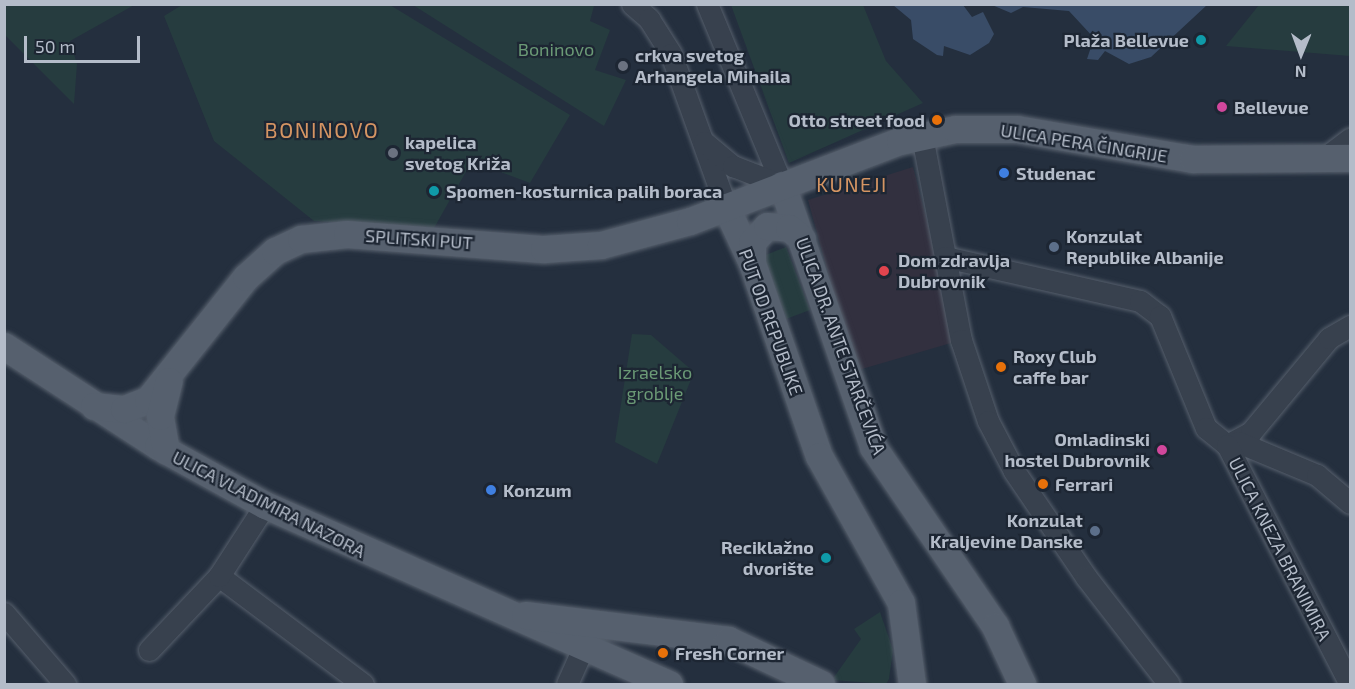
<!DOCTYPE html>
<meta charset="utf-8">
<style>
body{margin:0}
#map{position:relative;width:1355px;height:689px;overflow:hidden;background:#242f3e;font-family:"Exo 2",sans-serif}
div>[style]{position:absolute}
.medical>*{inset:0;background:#32303f}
.green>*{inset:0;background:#263c3f}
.water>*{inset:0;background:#394c67}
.roads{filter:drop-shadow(0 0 2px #565f6c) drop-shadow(0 0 2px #565f6c)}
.minor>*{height:21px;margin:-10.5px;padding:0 10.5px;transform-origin:10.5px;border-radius:10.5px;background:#38414e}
.major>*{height:27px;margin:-13.5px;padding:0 13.5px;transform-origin:13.5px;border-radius:13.5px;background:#56606e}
.dots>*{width:16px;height:16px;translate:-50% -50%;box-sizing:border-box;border:3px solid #1d2633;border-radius:50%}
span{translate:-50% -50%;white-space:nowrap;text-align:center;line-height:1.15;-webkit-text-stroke:4.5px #1d2633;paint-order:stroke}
.poi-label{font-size:18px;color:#b4bcc9;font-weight:700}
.right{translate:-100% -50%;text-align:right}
.left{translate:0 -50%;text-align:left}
.park-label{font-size:18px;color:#6b9a76}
.street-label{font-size:18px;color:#b4bcc9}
.neighbourhood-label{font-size:20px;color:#d59563;letter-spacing:1.5px}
.quarter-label{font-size:21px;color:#d59563;letter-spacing:1.5px}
.frame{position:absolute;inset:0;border:6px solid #b4bcc9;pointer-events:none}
.north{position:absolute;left:1271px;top:24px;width:60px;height:60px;-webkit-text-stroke:4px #1d2633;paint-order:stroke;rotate:181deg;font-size:16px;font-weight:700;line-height:24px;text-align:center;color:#b4bcc9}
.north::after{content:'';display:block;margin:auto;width:21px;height:27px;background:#b4bcc9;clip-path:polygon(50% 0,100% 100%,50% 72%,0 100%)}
.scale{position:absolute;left:24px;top:36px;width:116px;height:27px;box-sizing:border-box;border:3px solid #b4bcc9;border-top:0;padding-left:8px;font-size:18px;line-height:21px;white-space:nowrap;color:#b4bcc9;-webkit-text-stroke:4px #1d2633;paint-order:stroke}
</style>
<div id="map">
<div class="medical">
<i style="clip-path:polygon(913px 167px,958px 341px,855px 371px,808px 200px)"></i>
</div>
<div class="green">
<i style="clip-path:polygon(136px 4px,70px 41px,77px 64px,74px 104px,5px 35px,5px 5px)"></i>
<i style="clip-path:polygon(182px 5px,390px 5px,570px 115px,530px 183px,472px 161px,434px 228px,314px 221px,214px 141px,164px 16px)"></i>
<i style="clip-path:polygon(413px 5px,594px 6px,590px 21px,610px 30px,595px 70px,626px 80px,604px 126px)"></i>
<i style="clip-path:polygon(731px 5px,863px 5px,886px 61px,923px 103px,789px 163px)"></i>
<i style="clip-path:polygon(1259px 5px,1350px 5px,1350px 56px,1226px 46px)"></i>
<i style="clip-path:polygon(786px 247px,810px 310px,786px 319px,763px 256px)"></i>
<i style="clip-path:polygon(632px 334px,651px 335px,694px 372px,657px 464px,615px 442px)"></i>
<i style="clip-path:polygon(880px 612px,893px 650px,889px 679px,886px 684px,832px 680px,861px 639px,854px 629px)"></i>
</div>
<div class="water">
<i style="clip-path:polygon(893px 5px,963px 5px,972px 17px,983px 12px,994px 34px,989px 43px,970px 55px,944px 46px,943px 56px,937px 55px,913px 39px,911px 20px)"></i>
<i style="clip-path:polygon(992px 5px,1207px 4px,1207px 5px,1151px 57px,1129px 64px,1105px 51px,1098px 60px,1087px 59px,1094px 38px,1069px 11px,1023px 7px,1011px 13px)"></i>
</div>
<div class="roads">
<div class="minor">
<i style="left:632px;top:4px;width:23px;rotate:41deg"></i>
<i style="left:649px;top:19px;width:41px;rotate:57.8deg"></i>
<i style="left:671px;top:54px;width:163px;rotate:70.2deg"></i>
<i style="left:707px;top:4px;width:196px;rotate:67.5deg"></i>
<i style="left:922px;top:136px;width:208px;rotate:79.2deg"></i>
<i style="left:961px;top:340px;width:85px;rotate:71.6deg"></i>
<i style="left:988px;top:421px;width:56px;rotate:62.5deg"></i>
<i style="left:1014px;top:471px;width:128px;rotate:55.8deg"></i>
<i style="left:1086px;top:577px;width:135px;rotate:52.2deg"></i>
<i style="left:704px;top:142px;width:38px;rotate:40deg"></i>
<i style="left:733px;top:166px;width:53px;rotate:21.2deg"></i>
<i style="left:1323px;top:159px;width:34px;rotate:-37deg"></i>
<i style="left:945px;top:257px;width:200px;rotate:12.7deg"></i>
<i style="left:1140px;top:301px;width:25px;rotate:37deg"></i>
<i style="left:1160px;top:316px;width:121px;rotate:67.7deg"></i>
<i style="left:1206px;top:428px;width:27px;rotate:39deg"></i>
<i style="left:1227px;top:445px;width:27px;rotate:-28deg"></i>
<i style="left:1251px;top:432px;width:122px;rotate:-50.3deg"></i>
<i style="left:1329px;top:338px;width:24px;rotate:-30deg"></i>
<i style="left:1238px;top:442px;width:86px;rotate:22.7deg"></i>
<i style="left:1317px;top:475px;width:43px;rotate:40.3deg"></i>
<i style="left:1227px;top:445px;width:269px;rotate:62.8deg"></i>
<i style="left:219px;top:576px;width:180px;rotate:36.9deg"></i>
<i style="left:4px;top:613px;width:94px;rotate:49.3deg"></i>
<i style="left:149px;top:650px;width:102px;rotate:-46.6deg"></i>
<i style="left:219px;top:576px;width:85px;rotate:-57.1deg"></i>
<i style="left:567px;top:684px;width:39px;rotate:-66deg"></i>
</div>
<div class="major">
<i style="left:782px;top:185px;width:277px;rotate:70.8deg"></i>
<i style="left:873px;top:447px;width:217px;rotate:55.7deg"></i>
<i style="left:995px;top:626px;width:64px;rotate:65deg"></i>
<i style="left:726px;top:207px;width:62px;rotate:65.1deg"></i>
<i style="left:752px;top:263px;width:204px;rotate:70.9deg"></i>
<i style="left:819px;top:456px;width:168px;rotate:60.8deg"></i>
<i style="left:901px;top:603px;width:82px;rotate:82.3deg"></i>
<i style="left:752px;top:263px;width:21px;rotate:-90deg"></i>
<i style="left:752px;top:242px;width:22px;rotate:-47deg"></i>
<i style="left:767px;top:226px;width:22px;rotate:5deg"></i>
<i style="left:789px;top:228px;width:17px;rotate:40deg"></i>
<i style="left:4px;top:346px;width:184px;rotate:33deg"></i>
<i style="left:158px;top:446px;width:122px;rotate:28.9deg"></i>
<i style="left:265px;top:505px;width:442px;rotate:23.9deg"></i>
<i style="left:94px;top:406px;width:30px;rotate:6deg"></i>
<i style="left:124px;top:409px;width:26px;rotate:-21deg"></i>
<i style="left:148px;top:400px;width:157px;rotate:-51.5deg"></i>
<i style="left:246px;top:277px;width:39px;rotate:-42deg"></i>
<i style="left:275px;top:251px;width:29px;rotate:-25deg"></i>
<i style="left:301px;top:239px;width:46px;rotate:-6.2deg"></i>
<i style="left:347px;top:234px;width:198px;rotate:4.4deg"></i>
<i style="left:544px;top:249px;width:57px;rotate:-4deg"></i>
<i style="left:601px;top:245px;width:92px;rotate:-15.1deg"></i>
<i style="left:690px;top:221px;width:225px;rotate:-20.9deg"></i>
<i style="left:900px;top:141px;width:56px;rotate:-12.3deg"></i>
<i style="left:955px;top:129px;width:62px"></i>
<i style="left:1017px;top:129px;width:179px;rotate:9.7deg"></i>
<i style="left:1193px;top:159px;width:157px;rotate:-0.4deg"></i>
<i style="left:166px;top:451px;width:36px;rotate:-100deg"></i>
<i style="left:160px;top:416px;width:36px;rotate:-76deg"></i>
<i style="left:525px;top:615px;width:205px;rotate:7deg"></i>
<i style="left:728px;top:640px;width:103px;rotate:25.3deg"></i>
</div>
</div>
<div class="dots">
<i style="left:1201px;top:40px;background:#0f9aa8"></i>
<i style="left:623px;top:66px;background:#6b7280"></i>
<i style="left:1222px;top:107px;background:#d1479c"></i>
<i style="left:937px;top:120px;background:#e8710a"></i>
<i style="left:393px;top:153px;background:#6b7280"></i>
<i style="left:1004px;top:173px;background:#3f7fe0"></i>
<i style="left:434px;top:191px;background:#0f9aa8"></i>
<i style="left:1054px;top:247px;background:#5c6f8a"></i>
<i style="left:884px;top:271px;background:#e0444e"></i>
<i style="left:1001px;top:367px;background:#e8710a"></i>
<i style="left:1162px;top:450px;background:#d1479c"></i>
<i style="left:1043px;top:484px;background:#e8710a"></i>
<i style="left:491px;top:490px;background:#3f7fe0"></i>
<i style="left:1095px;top:531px;background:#5c6f8a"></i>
<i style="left:826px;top:558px;background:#0f9aa8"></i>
<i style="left:663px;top:653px;background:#e8710a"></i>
</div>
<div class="poi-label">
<span class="right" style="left:1189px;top:40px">Plaža Bellevue</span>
<span class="left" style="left:635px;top:66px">crkva svetog<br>Arhangela Mihaila</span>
<span class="left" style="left:1234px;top:107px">Bellevue</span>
<span class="right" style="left:925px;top:120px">Otto street food</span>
<span class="left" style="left:405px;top:153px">kapelica<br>svetog Križa</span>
<span class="left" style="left:1016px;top:173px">Studenac</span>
<span class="left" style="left:446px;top:191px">Spomen-kosturnica palih boraca</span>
<span class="left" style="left:1066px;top:247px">Konzulat<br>Republike Albanije</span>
<span class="left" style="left:898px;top:271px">Dom zdravlja<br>Dubrovnik</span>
<span class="left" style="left:1013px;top:367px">Roxy Club<br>caffe bar</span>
<span class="right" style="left:1150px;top:450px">Omladinski<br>hostel Dubrovnik</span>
<span class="left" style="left:1055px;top:484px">Ferrari</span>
<span class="left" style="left:503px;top:490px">Konzum</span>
<span class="right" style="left:1083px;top:531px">Konzulat<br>Kraljevine Danske</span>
<span class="right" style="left:814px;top:558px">Reciklažno<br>dvorište</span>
<span class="left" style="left:675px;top:653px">Fresh Corner</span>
</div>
<div class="park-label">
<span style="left:556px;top:49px">Boninovo</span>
<span style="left:655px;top:383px">Izraelsko<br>groblje</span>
</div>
<div class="street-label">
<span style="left:1084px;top:143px;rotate:9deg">ULICA PERA ČINGRIJE</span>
<span style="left:419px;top:239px;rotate:4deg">SPLITSKI PUT</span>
<span style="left:771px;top:322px;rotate:70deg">PUT OD REPUBLIKE</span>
<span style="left:841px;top:346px;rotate:70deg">ULICA DR. ANTE STARČEVIĆA</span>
<span style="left:269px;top:504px;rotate:27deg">ULICA VLADIMIRA NAZORA</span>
<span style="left:1280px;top:549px;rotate:63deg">ULICA KNEZA BRANIMIRA</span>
</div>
<div class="neighbourhood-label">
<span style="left:852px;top:184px">KUNEJI</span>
</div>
<div class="quarter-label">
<span style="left:322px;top:130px">BONINOVO</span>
</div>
<div class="frame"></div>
<div class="north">N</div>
<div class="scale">50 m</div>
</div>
